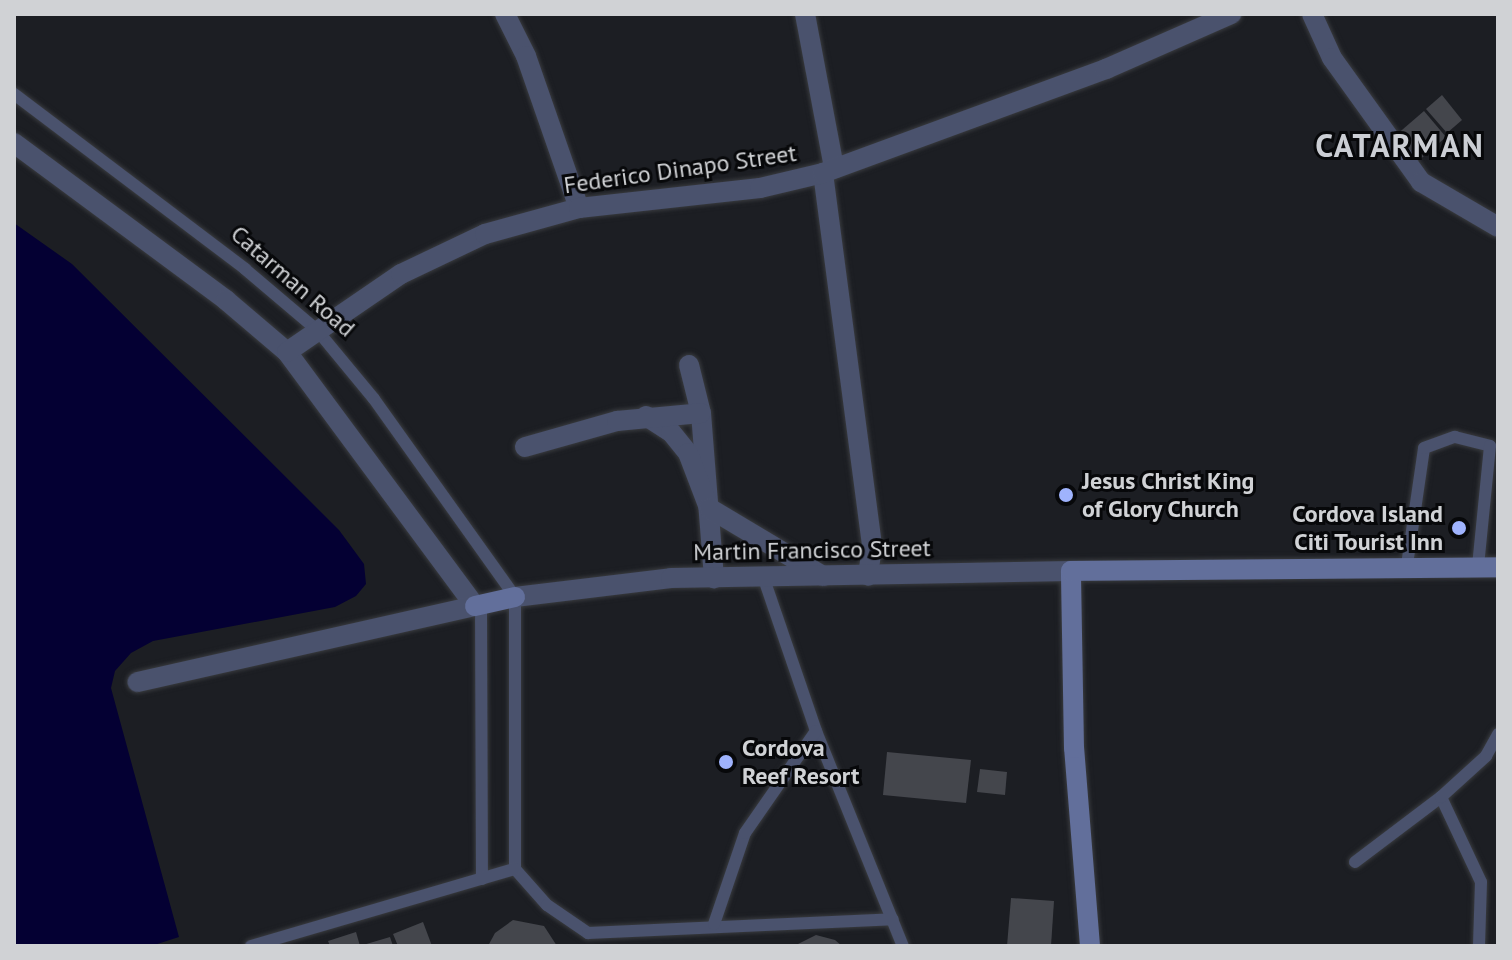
<!DOCTYPE html>
<style>
body{margin:0}
#map{position:relative;width:1512px;height:960px;overflow:hidden;background:#1c1e23;font-family:"PT Sans",sans-serif}
div>[style]{position:absolute}
.water>*{inset:0;background:#040033}
.building>*{inset:0;background:#44464c}
.roads{filter:drop-shadow(0 0 2px #393b3f) drop-shadow(0 0 2px #393b3f)}
.lane>*{height:12px;margin:-6px;padding:0 6px;transform-origin:6px;border-radius:6px;background:#4a526d}
.street>*{height:20px;margin:-10px;padding:0 10px;transform-origin:10px;border-radius:10px;background:#4a526d}
.secondary>*{height:20px;margin:-10px;padding:0 10px;transform-origin:10px;border-radius:10px;background:#626f9b}
.dots>*{width:22px;height:22px;translate:-50% -50%;box-sizing:border-box;border:4px solid #07080a;border-radius:50%}
span{translate:-50% -50%;white-space:nowrap;text-align:center;line-height:1.15;-webkit-text-stroke:6px #07080a;paint-order:stroke}
.street-label{font-size:24px;color:#d0d2d5}
.poi-label{font-size:24px;color:#d0d2d5;font-weight:700}
.left{translate:0 -50%;text-align:left}
.right{translate:-100% -50%;text-align:right}
.district-label{font-size:32px;color:#cbced4;font-weight:700;letter-spacing:2px}
.frame{position:absolute;inset:0;border:16px solid #d0d2d5;pointer-events:none}
</style>
<div id="map">
<div class="water">
<i style="clip-path:polygon(14px 223px,72px 264px,339px 530px,364px 564px,366px 584px,356px 596px,335px 607px,153px 641px,131px 653px,115px 671px,111px 688px,179px 937px,151px 946px,14px 946px)"></i>
</div>
<div class="building">
<i style="clip-path:polygon(1442px 95px,1462px 120px,1447px 133px,1426px 109px)"></i>
<i style="clip-path:polygon(1424px 111px,1446px 137px,1417px 162px,1395px 136px)"></i>
<i style="clip-path:polygon(887px 752px,971px 760px,966px 803px,883px 795px)"></i>
<i style="clip-path:polygon(980px 769px,1007px 772px,1005px 795px,977px 792px)"></i>
<i style="clip-path:polygon(1011px 898px,1054px 901px,1051px 946px,1007px 946px)"></i>
<i style="clip-path:polygon(513px 920px,544px 926px,557px 946px,488px 946px,495px 933px)"></i>
<i style="clip-path:polygon(423px 922px,432px 946px,398px 946px,393px 934px)"></i>
<i style="clip-path:polygon(356px 932px,360px 946px,330px 946px,328px 941px)"></i>
<i style="clip-path:polygon(816px 935px,835px 940px,842px 946px,794px 946px)"></i>
<i style="clip-path:polygon(390px 937px,393px 946px,363px 946px,363px 945px)"></i>
</div>
<div class="roads">
<div class="lane">
<i style="left:14px;top:94px;width:290px;rotate:37.1deg"></i>
<i style="left:245px;top:269px;width:94px;rotate:40.3deg"></i>
<i style="left:317px;top:330px;width:89px;rotate:50.4deg"></i>
<i style="left:374px;top:399px;width:243px;rotate:54.5deg"></i>
<i style="left:515px;top:597px;width:272px;rotate:90deg"></i>
<i style="left:515px;top:869px;width:48px;rotate:48.4deg"></i>
<i style="left:547px;top:905px;width:50px;rotate:34.3deg"></i>
<i style="left:588px;top:933px;width:305px;rotate:-2.6deg"></i>
<i style="left:1407px;top:565px;width:118px;rotate:-81.7deg"></i>
<i style="left:1424px;top:448px;width:33px;rotate:-20deg"></i>
<i style="left:1455px;top:437px;width:36px;rotate:14deg"></i>
<i style="left:1490px;top:446px;width:122px;rotate:95.7deg"></i>
<i style="left:764px;top:579px;width:161px;rotate:71.1deg"></i>
<i style="left:816px;top:731px;width:232px;rotate:68deg"></i>
<i style="left:481px;top:604px;width:275px;rotate:89.8deg"></i>
<i style="left:1441px;top:797px;width:94px;rotate:64.8deg"></i>
<i style="left:1481px;top:882px;width:64px;rotate:91.8deg"></i>
<i style="left:1355px;top:862px;width:108px;rotate:-37.1deg"></i>
<i style="left:1441px;top:797px;width:61px;rotate:-42.3deg"></i>
<i style="left:1486px;top:756px;width:25px;rotate:-61deg"></i>
<i style="left:714px;top:924px;width:96px;rotate:-71.2deg"></i>
<i style="left:745px;top:833px;width:124px;rotate:-55.2deg"></i>
<i style="left:251px;top:946px;width:275px;rotate:-16.3deg"></i>
</div>
<div class="street">
<i style="left:505px;top:14px;width:47px;rotate:63.4deg"></i>
<i style="left:526px;top:56px;width:161px;rotate:70.8deg"></i>
<i style="left:805px;top:14px;width:157px;rotate:79.3deg"></i>
<i style="left:1312px;top:14px;width:48px;rotate:65.6deg"></i>
<i style="left:1332px;top:58px;width:153px;rotate:54.3deg"></i>
<i style="left:1421px;top:182px;width:89px;rotate:30.3deg"></i>
<i style="left:14px;top:143px;width:264px;rotate:36.5deg"></i>
<i style="left:226px;top:300px;width:80px;rotate:40.4deg"></i>
<i style="left:287px;top:352px;width:316px;rotate:53.5deg"></i>
<i style="left:475px;top:606px;width:346px;rotate:167.3deg"></i>
<i style="left:823px;top:173px;width:377px;rotate:82.5deg"></i>
<i style="left:872px;top:547px;width:29px;rotate:98deg"></i>
<i style="left:287px;top:352px;width:138px;rotate:-34.4deg"></i>
<i style="left:401px;top:274px;width:93px;rotate:-25.5deg"></i>
<i style="left:485px;top:234px;width:98px;rotate:-15.5deg"></i>
<i style="left:579px;top:208px;width:182px;rotate:-6.3deg"></i>
<i style="left:760px;top:188px;width:65px;rotate:-13.4deg"></i>
<i style="left:823px;top:173px;width:302px;rotate:-20.2deg"></i>
<i style="left:1106px;top:69px;width:137px;rotate:-23.7deg"></i>
<i style="left:689px;top:365px;width:49px;rotate:76deg"></i>
<i style="left:701px;top:413px;width:166px;rotate:85.5deg"></i>
<i style="left:646px;top:416px;width:30px;rotate:33deg"></i>
<i style="left:671px;top:432px;width:27px;rotate:51deg"></i>
<i style="left:688px;top:453px;width:59px;rotate:69.1deg"></i>
<i style="left:709px;top:508px;width:133px;rotate:30.8deg"></i>
<i style="left:525px;top:447px;width:96px;rotate:-15.8deg"></i>
<i style="left:617px;top:421px;width:84px;rotate:-5.4deg"></i>
<i style="left:515px;top:597px;width:157px;rotate:-6.9deg"></i>
<i style="left:671px;top:578px;width:400px;rotate:-1deg"></i>
</div>
<div class="secondary">
<i style="left:475px;top:606px;width:41px;rotate:-12.7deg"></i>
<i style="left:1090px;top:946px;width:199px;rotate:-94.6deg"></i>
<i style="left:1074px;top:748px;width:177px;rotate:-91deg"></i>
<i style="left:1071px;top:571px;width:427px;rotate:-0.5deg"></i>
</div>
</div>
<div class="dots">
<i style="left:1066px;top:495px;background:#9fb3fd"></i>
<i style="left:1459px;top:528px;background:#9fb3fd"></i>
<i style="left:726px;top:762px;background:#9fb3fd"></i>
</div>
<div class="street-label">
<span style="left:680px;top:169px;rotate:-8deg">Federico Dinapo Street</span>
<span style="left:293px;top:281px;rotate:41deg">Catarman Road</span>
<span style="left:812px;top:550px;rotate:-1deg">Martin Francisco Street</span>
</div>
<div class="poi-label">
<span class="left" style="left:1082px;top:495px">Jesus Christ King<br>of Glory Church</span>
<span class="right" style="left:1443px;top:528px">Cordova Island<br>Citi Tourist Inn</span>
<span class="left" style="left:742px;top:762px">Cordova<br>Reef Resort</span>
</div>
<div class="district-label">
<span style="left:1400px;top:145px">CATARMAN</span>
</div>
<div class="frame"></div>
</div>
